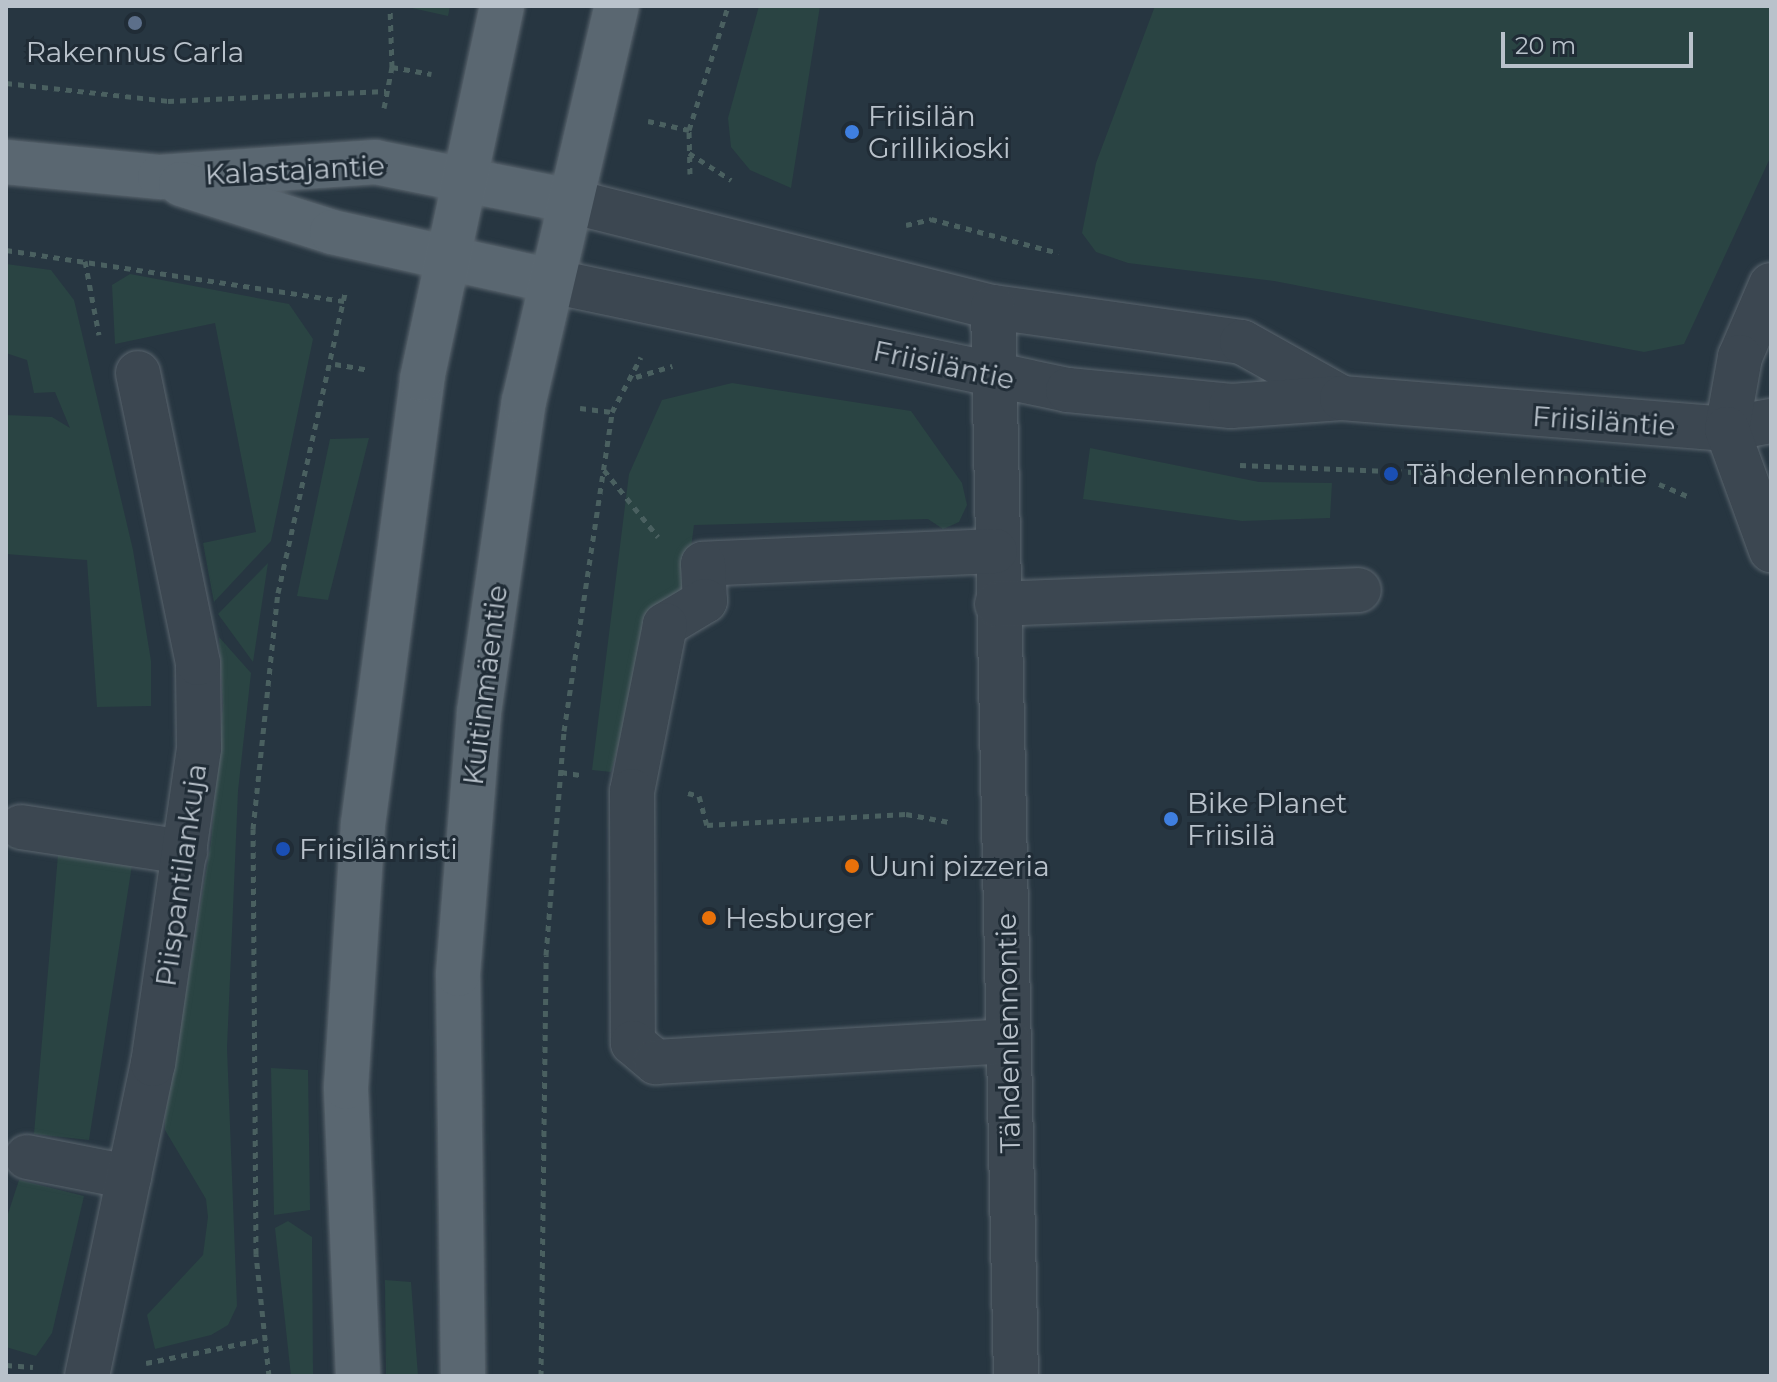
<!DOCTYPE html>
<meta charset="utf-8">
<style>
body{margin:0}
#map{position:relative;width:1777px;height:1382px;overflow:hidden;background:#273641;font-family:Montserrat,sans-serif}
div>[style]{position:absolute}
.green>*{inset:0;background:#2a4443}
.path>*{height:5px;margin-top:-2.5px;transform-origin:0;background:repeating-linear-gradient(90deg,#4a6060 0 6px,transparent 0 12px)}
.roads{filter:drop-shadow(0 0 2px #5a656e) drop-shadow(0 0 2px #5a656e)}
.minor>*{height:44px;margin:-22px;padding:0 22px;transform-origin:22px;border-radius:22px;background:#3c4751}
.major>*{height:44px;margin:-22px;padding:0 22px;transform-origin:22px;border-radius:22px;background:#5a6771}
.dots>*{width:22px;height:22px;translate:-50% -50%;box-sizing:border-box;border:4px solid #202c36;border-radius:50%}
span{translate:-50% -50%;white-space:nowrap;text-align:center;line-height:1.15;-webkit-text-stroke:6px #202c36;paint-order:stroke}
.poi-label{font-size:28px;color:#b9c2cb}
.left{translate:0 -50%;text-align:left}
.street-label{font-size:28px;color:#b9c2cb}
.frame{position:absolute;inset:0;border:8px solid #b9c2cb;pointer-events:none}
.scale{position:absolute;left:1501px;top:32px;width:192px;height:36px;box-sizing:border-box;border:4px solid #b9c2cb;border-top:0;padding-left:10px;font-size:24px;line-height:28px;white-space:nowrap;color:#b9c2cb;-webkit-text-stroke:6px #202c36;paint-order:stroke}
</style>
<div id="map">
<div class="green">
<i style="clip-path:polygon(403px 6px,450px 6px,448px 16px)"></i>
<i style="clip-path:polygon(759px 6px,820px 6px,791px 188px,750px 170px,731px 147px,728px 118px)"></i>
<i style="clip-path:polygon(1155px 6px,1771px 6px,1771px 156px,1684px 344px,1644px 352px,1274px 281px,1128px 263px,1096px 252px,1082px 233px,1096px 163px)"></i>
<i style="clip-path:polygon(6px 264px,51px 270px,74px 300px,133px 550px,151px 661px,151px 706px,97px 707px,87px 560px,6px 554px,6px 415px,52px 417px,70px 428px,55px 392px,34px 393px,27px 360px,6px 353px)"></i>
<i style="clip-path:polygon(130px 274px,289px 304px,313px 339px,271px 541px,214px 602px,203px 543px,256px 532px,215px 323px,115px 344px,112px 285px)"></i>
<i style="clip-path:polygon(732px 383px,911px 411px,962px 483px,967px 505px,959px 522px,943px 529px,928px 519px,694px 525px,685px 593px,653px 619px,611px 772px,592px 770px,629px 474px,662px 400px)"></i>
<i style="clip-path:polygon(369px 438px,328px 600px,297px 596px,330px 439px)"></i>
<i style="clip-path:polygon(1090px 448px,1259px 482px,1332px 483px,1330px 518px,1242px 521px,1083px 499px)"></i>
<i style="clip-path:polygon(268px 563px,253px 662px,218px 614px)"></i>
<i style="clip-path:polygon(219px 637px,251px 673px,238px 791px,227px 1048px,237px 1306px,228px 1325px,211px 1335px,155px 1349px,147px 1315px,203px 1255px,208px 1217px,206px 1199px,165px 1130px,165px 1117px,211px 842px,223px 705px)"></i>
<i style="clip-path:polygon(58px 855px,132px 865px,89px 1140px,34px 1134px)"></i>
<i style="clip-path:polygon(271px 1068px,308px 1070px,310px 1210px,274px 1215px)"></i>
<i style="clip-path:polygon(19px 1180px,84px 1196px,52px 1333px,36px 1356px,6px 1347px,6px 1220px)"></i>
<i style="clip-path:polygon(288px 1221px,312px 1237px,313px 1376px,291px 1376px,275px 1228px)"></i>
<i style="clip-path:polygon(385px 1280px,411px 1282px,418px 1376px,386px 1376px)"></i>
</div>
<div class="path">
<i style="left:392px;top:67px;width:40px;rotate:10deg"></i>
<i style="left:6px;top:83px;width:163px;rotate:6.3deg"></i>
<i style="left:168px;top:101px;width:218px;rotate:-2.6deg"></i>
<i style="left:384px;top:108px;width:42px;rotate:-79deg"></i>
<i style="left:392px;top:67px;width:61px;rotate:-91.9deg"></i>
<i style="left:648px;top:121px;width:42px;rotate:12.4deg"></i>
<i style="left:689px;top:153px;width:50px;rotate:32.7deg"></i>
<i style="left:690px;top:174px;width:44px;rotate:-91.3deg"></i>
<i style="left:689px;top:130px;width:130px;rotate:-72.5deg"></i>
<i style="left:906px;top:225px;width:26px;rotate:-13deg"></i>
<i style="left:931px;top:219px;width:132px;rotate:14.9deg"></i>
<i style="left:6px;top:250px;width:342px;rotate:8.6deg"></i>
<i style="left:85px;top:261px;width:75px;rotate:79.3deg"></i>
<i style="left:335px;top:364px;width:35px;rotate:10deg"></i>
<i style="left:636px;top:377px;width:38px;rotate:-17deg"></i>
<i style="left:580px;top:408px;width:32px;rotate:7deg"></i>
<i style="left:1240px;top:465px;width:369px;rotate:2.3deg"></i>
<i style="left:604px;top:470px;width:86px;rotate:51.1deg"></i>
<i style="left:1659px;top:484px;width:33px;rotate:23deg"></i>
<i style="left:561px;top:772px;width:19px;rotate:9deg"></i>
<i style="left:688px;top:793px;width:11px;rotate:15deg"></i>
<i style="left:699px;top:796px;width:30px;rotate:75deg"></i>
<i style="left:707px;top:825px;width:199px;rotate:-3.2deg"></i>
<i style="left:906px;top:814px;width:44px;rotate:10.5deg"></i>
<i style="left:146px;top:1363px;width:120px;rotate:-11.5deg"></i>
<i style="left:6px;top:1365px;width:27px;rotate:4deg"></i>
<i style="left:269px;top:1376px;width:123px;rotate:-96.1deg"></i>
<i style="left:256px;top:1254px;width:425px;rotate:-90.4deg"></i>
<i style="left:253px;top:829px;width:237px;rotate:-84deg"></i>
<i style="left:278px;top:593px;width:311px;rotate:-77.4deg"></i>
<i style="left:541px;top:1376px;width:421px;rotate:-89.3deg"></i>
<i style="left:546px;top:955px;width:225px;rotate:-85.4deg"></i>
<i style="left:564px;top:731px;width:323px;rotate:-81.4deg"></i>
<i style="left:612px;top:412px;width:62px;rotate:-62.2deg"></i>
</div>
<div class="roads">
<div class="minor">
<i style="left:570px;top:201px;width:436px;rotate:14.1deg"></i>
<i style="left:993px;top:307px;width:251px;rotate:8deg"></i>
<i style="left:1242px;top:342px;width:115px;rotate:29.2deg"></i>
<i style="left:551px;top:281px;width:528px;rotate:11.91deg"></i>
<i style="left:1068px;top:390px;width:164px;rotate:5.6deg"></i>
<i style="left:1231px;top:406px;width:111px;rotate:-4.1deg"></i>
<i style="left:1342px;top:398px;width:386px;rotate:4.6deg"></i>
<i style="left:1727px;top:429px;width:45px;rotate:-10.3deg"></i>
<i style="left:1771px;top:285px;width:78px;rotate:113.3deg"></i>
<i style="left:1740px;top:357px;width:73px;rotate:100.2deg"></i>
<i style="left:1727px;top:429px;width:129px;rotate:70deg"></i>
<i style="left:993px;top:307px;width:1069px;rotate:88.77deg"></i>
<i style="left:995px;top:551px;width:292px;rotate:177.5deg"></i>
<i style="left:703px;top:564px;width:37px;rotate:87deg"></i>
<i style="left:705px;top:601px;width:47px;rotate:149deg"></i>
<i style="left:665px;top:625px;width:169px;rotate:101.2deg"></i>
<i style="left:632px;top:791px;width:252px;rotate:89.8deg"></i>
<i style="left:633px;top:1043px;width:30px;rotate:40deg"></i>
<i style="left:656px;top:1062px;width:353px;rotate:-3.4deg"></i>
<i style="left:997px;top:604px;width:362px;rotate:-2.2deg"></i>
<i style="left:21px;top:827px;width:166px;rotate:8.7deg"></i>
<i style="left:27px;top:1157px;width:104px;rotate:11.1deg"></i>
<i style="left:87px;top:1376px;width:319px;rotate:-78.1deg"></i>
<i style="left:153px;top:1064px;width:319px;rotate:-81.7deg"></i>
<i style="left:199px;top:748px;width:85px;rotate:-90.7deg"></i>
<i style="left:198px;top:663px;width:296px;rotate:-101.7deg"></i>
</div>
<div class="major">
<i style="left:6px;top:162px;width:155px;rotate:5.6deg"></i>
<i style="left:160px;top:177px;width:216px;rotate:-4deg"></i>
<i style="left:375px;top:162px;width:199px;rotate:11.3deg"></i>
<i style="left:181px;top:184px;width:158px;rotate:17.6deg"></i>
<i style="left:332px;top:232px;width:224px;rotate:12.6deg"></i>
<i style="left:358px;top:1376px;width:289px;rotate:-92.4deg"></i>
<i style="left:346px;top:1087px;width:264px;rotate:-86.3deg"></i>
<i style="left:363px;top:824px;width:449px;rotate:-82.4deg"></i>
<i style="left:422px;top:379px;width:381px;rotate:-77.9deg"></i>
<i style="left:463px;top:1376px;width:402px;rotate:-90.7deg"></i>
<i style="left:458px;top:974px;width:263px;rotate:-85.4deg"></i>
<i style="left:479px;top:712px;width:314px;rotate:-81.8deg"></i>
<i style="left:524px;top:401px;width:406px;rotate:-76.8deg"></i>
</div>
</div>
<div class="dots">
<i style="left:135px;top:23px;background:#5c6f8a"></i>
<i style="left:852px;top:132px;background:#3f7fe0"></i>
<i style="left:1391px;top:474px;background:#1a4fb4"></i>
<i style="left:1171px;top:819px;background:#3f7fe0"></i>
<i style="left:283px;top:849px;background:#1a4fb4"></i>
<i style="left:852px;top:866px;background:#e8710a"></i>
<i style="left:709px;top:918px;background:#e8710a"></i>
</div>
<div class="poi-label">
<span style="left:135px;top:52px">Rakennus Carla</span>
<span class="left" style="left:868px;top:132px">Friisilän<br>Grillikioski</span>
<span class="left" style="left:1407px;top:474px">Tähdenlennontie</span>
<span class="left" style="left:1187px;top:819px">Bike Planet<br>Friisilä</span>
<span class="left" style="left:299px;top:849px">Friisilänristi</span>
<span class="left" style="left:868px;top:866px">Uuni pizzeria</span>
<span class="left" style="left:725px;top:918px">Hesburger</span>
</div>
<div class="street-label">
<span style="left:295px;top:170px;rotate:-3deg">Kalastajantie</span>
<span style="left:944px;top:365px;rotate:12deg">Friisiläntie</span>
<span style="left:1604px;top:421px;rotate:4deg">Friisiläntie</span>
<span style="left:485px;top:685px;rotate:-83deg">Kuitinmäentie</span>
<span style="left:181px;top:875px;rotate:-82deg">Piispantilankuja</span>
<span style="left:1008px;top:1033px;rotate:-91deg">Tähdenlennontie</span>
</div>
<div class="frame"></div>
<div class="scale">20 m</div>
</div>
